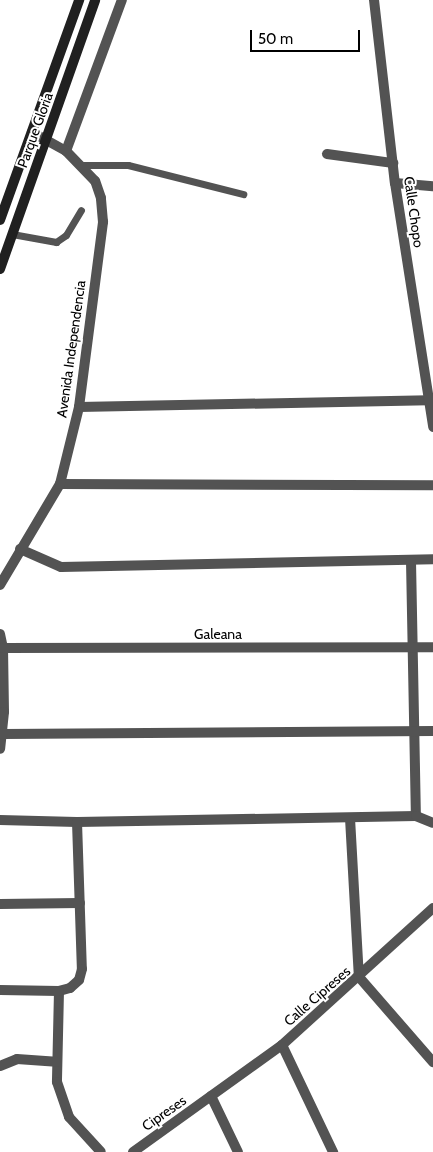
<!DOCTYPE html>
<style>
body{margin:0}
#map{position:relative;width:433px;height:1152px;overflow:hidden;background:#fff;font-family:Cabin,sans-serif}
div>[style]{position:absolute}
.service>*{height:7px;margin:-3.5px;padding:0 3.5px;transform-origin:3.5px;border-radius:3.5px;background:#535353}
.minor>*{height:10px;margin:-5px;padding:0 5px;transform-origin:5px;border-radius:5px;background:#535353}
.tertiary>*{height:10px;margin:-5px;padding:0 5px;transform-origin:5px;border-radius:5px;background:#535353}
.secondary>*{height:10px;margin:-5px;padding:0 5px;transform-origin:5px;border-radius:5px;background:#202020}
span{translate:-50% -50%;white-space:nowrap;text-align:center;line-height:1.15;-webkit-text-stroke:4px #fff;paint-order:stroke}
.street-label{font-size:14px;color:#000}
.scale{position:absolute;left:250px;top:30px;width:110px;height:22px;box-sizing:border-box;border:2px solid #000;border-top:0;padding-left:6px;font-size:15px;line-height:18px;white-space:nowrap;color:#000;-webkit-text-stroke:4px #fff;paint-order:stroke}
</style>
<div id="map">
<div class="service">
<i style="left:82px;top:165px;width:46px"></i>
<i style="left:128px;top:165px;width:119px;rotate:14.2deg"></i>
<i style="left:12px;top:234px;width:45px;rotate:10.3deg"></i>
<i style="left:56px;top:242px;width:12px;rotate:-35deg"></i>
<i style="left:66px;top:235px;width:29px;rotate:-59deg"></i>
</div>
<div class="minor">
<i style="left:66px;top:151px;width:161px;rotate:-69.7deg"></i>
<i style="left:327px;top:154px;width:67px;rotate:7.8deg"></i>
<i style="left:395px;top:183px;width:38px;rotate:5deg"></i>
<i style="left:79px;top:407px;width:349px;rotate:-1.1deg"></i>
<i style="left:60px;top:484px;width:373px;rotate:0.2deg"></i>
<i style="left:20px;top:549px;width:45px;rotate:23.7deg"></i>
<i style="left:61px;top:567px;width:372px;rotate:-1.2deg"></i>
<i style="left:411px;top:561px;width:255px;rotate:88.9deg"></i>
<i style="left:0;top:585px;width:117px;rotate:-59.3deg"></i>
<i style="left:60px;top:484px;width:79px;rotate:-76.1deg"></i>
<i style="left:79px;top:407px;width:187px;rotate:-82.6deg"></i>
<i style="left:103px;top:222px;width:24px;rotate:-95deg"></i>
<i style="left:101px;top:198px;width:18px;rotate:-109deg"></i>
<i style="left:95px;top:181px;width:42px;rotate:-134deg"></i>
<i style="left:66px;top:151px;width:39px;rotate:-151deg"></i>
<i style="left:0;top:634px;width:14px;rotate:78deg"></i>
<i style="left:3px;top:648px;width:64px;rotate:89.1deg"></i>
<i style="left:4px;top:712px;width:37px;rotate:96deg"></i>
<i style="left:3px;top:648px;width:430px;rotate:-0.1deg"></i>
<i style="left:3px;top:734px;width:430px;rotate:-0.4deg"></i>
<i style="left:350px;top:818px;width:159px;rotate:86.8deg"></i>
<i style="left:359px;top:977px;width:113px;rotate:49deg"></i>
<i style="left:0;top:820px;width:77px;rotate:1.5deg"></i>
<i style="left:77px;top:822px;width:339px;rotate:-1deg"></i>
<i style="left:416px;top:816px;width:18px;rotate:22deg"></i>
<i style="left:77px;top:822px;width:147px;rotate:88.1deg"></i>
<i style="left:82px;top:969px;width:11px;rotate:105deg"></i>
<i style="left:79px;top:980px;width:12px;rotate:138deg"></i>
<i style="left:70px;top:988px;width:11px;rotate:165deg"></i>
<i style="left:59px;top:991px;width:91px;rotate:91.3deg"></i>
<i style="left:57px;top:1082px;width:37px;rotate:71deg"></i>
<i style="left:69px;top:1117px;width:47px;rotate:47.6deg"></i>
<i style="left:0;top:904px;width:80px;rotate:-0.7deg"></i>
<i style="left:0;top:990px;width:59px;rotate:1deg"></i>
<i style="left:282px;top:1045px;width:119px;rotate:64.5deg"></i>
<i style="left:0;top:1066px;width:18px;rotate:-22deg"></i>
<i style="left:17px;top:1059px;width:39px;rotate:4deg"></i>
<i style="left:211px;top:1096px;width:62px;rotate:64.3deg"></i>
</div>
<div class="tertiary">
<i style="left:374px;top:0;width:184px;rotate:83.5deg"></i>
<i style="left:395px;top:183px;width:247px;rotate:81.1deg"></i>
<i style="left:133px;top:1152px;width:183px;rotate:-35.7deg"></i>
<i style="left:282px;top:1045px;width:204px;rotate:-42.2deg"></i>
</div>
<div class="secondary">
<i style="left:0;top:220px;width:234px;rotate:-70.2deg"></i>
<i style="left:0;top:269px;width:285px;rotate:-70.5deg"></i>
</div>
<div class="street-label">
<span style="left:35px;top:130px;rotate:-70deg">Parque Gloria</span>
<span style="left:414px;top:212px;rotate:82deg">Calle Chopo</span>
<span style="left:71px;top:349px;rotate:-82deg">Avenida Independencia</span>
<span style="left:218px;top:634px">Galeana</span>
<span style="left:317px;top:996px;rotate:-41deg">Calle Cipreses</span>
<span style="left:164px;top:1113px;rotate:-35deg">Cipreses</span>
</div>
<div class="scale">50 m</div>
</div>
